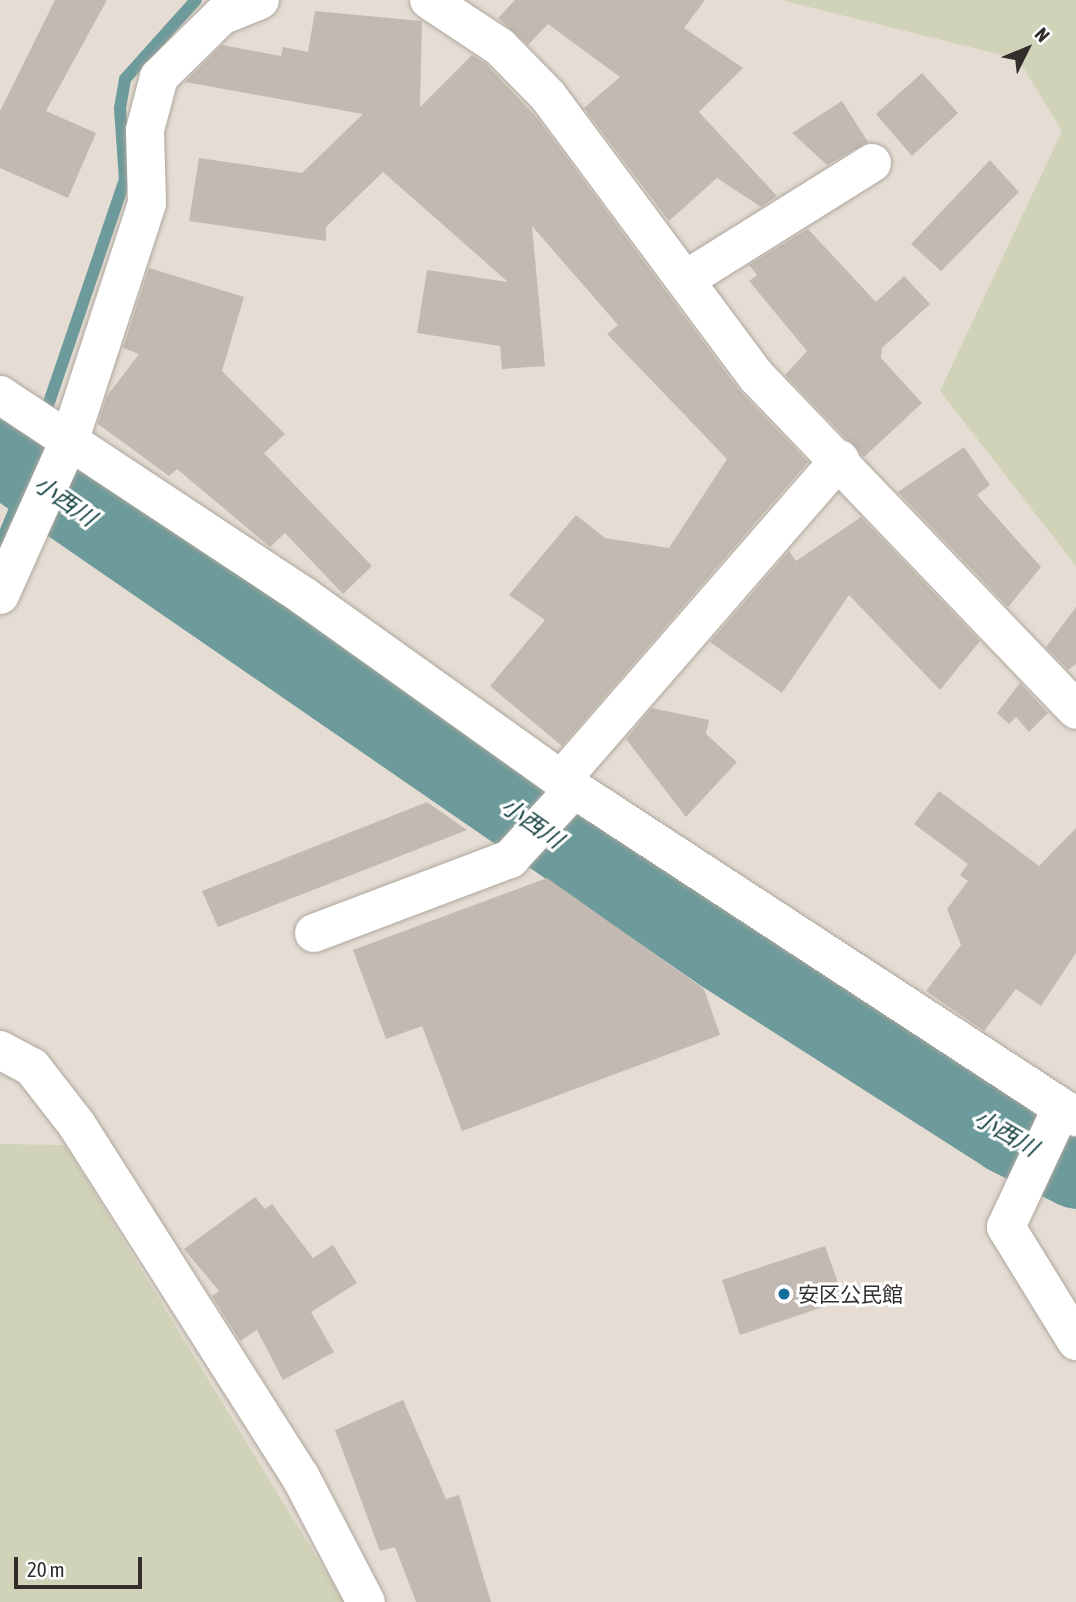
<!DOCTYPE html>
<meta charset="utf-8">
<style>
body{margin:0}
#map{position:relative;width:1076px;height:1602px;overflow:hidden;background:#e5ddd4;font-family:"Asap Condensed","Noto Sans JP",sans-serif}
div>[style]{position:absolute}
.green>*{inset:0;background:#d1d3b9}
.stream>*{height:12px;margin:-6px;padding:0 6px;transform-origin:6px;border-radius:6px;background:#6d9a9a}
.river>*{height:77px;margin:-38.5px;padding:0 38.5px;transform-origin:38.5px;border-radius:38.5px;background:#6d9a9a}
.building>*{inset:0;background:#c2bab2}
.roads{filter:drop-shadow(0 0 2px #aea79e) drop-shadow(0 0 2px #aea79e)}
.minor>*{height:38px;margin:-19px;padding:0 19px;transform-origin:19px;border-radius:19px;background:#fff}
.dots>*{width:19px;height:19px;translate:-50% -50%;box-sizing:border-box;border:4px solid #fff;border-radius:50%}
span{translate:-50% -50%;white-space:nowrap;text-align:center;line-height:1.15;-webkit-text-stroke:6px #fff;paint-order:stroke}
.poi-label{font-size:21px;color:#312e2b}
.left{translate:0 -50%;text-align:left}
.water-label{font-size:23px;color:#103d3d;font-style:italic}
.north{position:absolute;left:992px;top:14px;width:70px;height:70px;-webkit-text-stroke:5px #fff;paint-order:stroke;rotate:47deg;font-size:19px;font-weight:700;line-height:28px;text-align:center;color:#312e2b}
.north::after{content:'';display:block;margin:auto;width:24px;height:32px;background:#312e2b;clip-path:polygon(50% 0,100% 100%,50% 72%,0 100%)}
.scale{position:absolute;left:14px;top:1557px;width:128px;height:32px;box-sizing:border-box;border:4px solid #312e2b;border-top:0;padding-left:9px;font-size:21px;line-height:24px;white-space:nowrap;color:#312e2b;-webkit-text-stroke:5px #fff;paint-order:stroke}
</style>
<div id="map">
<div class="green">
<i style="clip-path:polygon(781px 0,1076px 0,1076px 566px,940px 391px,1062px 131px,1018px 59px)"></i>
<i style="clip-path:polygon(0 1144px,65px 1145px,344px 1602px,0 1602px)"></i>
</div>
<div class="stream">
<i style="left:25px;top:473px;width:310px;rotate:-71.2deg"></i>
<i style="left:125px;top:180px;width:72px;rotate:-94deg"></i>
<i style="left:120px;top:108px;width:29px;rotate:-80deg"></i>
<i style="left:125px;top:79px;width:106px;rotate:-48.1deg"></i>
<i style="left:0;top:545px;width:76px;rotate:-67.5deg"></i>
</div>
<div class="river">
<i style="left:0;top:456px;width:874px;rotate:34.56deg"></i>
<i style="left:720px;top:952px;width:340px;rotate:32.6deg"></i>
<i style="left:1006px;top:1135px;width:78px;rotate:26.6deg"></i>
</div>
<div class="building">
<i style="clip-path:polygon(55px 0,107px 0,46px 111px,96px 133px,68px 198px,0 168px,0 111px)"></i>
<i style="clip-path:polygon(515px 0,705px 0,684px 28px,743px 68px,699px 112px,777px 196px,761px 207px,717px 178px,669px 221px,584px 108px,620px 77px,548px 24px,528px 45px,498px 18px)"></i>
<i style="clip-path:polygon(315px 11px,422px 21px,420px 107px,472px 55px,486px 64px,538px 119px,739px 390px,808px 462px,562px 746px,490px 686px,545px 620px,509px 595px,576px 515px,605px 538px,669px 548px,727px 459px,607px 334px,618px 325px,532px 226px,545px 366px,502px 369px,500px 346px,417px 333px,427px 270px,508px 282px,383px 172px,326px 227px,326px 241px,189px 221px,199px 158px,302px 173px,363px 114px,185px 82px,222px 45px,281px 56px,283px 47px,308px 52px)"></i>
<i style="clip-path:polygon(922px 73px,958px 113px,912px 156px,876px 114px)"></i>
<i style="clip-path:polygon(842px 101px,868px 142px,827px 165px,792px 133px)"></i>
<i style="clip-path:polygon(990px 160px,1019px 192px,941px 271px,911px 244px)"></i>
<i style="clip-path:polygon(808px 229px,876px 302px,904px 276px,930px 304px,882px 348px,881px 358px,922px 403px,864px 457px,785px 375px,807px 351px,749px 281px,757px 275px,749px 265px)"></i>
<i style="clip-path:polygon(149px 268px,244px 297px,222px 371px,285px 434px,264px 453px,372px 566px,343px 594px,285px 533px,270px 547px,177px 469px,169px 476px,98px 424px,107px 396px,139px 354px,123px 348px)"></i>
<i style="clip-path:polygon(964px 447px,990px 485px,977px 495px,1041px 567px,1008px 607px,898px 492px)"></i>
<i style="clip-path:polygon(861px 517px,980px 641px,940px 690px,849px 595px,782px 693px,710px 642px,789px 551px,796px 561px)"></i>
<i style="clip-path:polygon(1076px 607px,1076px 664px,1068px 670px,1046px 647px)"></i>
<i style="clip-path:polygon(1020px 683px,1048px 713px,1029px 732px,1016px 717px,1009px 724px,997px 713px)"></i>
<i style="clip-path:polygon(652px 708px,709px 720px,706px 734px,737px 762px,686px 817px,626px 739px)"></i>
<i style="clip-path:polygon(939px 791px,1039px 866px,1076px 828px,1076px 953px,1041px 1006px,1016px 989px,984px 1031px,926px 991px,961px 945px,947px 909px,968px 881px,960px 875px,968px 864px,914px 824px)"></i>
<i style="clip-path:polygon(427px 802px,467px 830px,218px 927px,202px 891px)"></i>
<i style="clip-path:polygon(547px 878px,704px 989px,720px 1035px,462px 1131px,422px 1026px,386px 1039px,353px 950px)"></i>
<i style="clip-path:polygon(255px 1197px,265px 1209px,272px 1204px,313px 1258px,333px 1245px,357px 1283px,311px 1312px,334px 1352px,283px 1380px,257px 1330px,240px 1341px,212px 1296px,219px 1291px,184px 1249px)"></i>
<i style="clip-path:polygon(825px 1246px,844px 1300px,740px 1335px,722px 1280px)"></i>
<i style="clip-path:polygon(403px 1400px,446px 1499px,459px 1495px,491px 1602px,416px 1602px,395px 1547px,380px 1551px,335px 1430px)"></i>
</div>
<div class="roads">
<div class="minor">
<i style="left:429px;top:0;width:85px;rotate:33.5deg"></i>
<i style="left:500px;top:47px;width:69px;rotate:45.6deg"></i>
<i style="left:548px;top:96px;width:350px;rotate:53.4deg"></i>
<i style="left:757px;top:377px;width:461px;rotate:46.2deg"></i>
<i style="left:688px;top:278px;width:217px;rotate:-32deg"></i>
<i style="left:0;top:395px;width:366px;rotate:33.5deg"></i>
<i style="left:305px;top:597px;width:330px;rotate:35.5deg"></i>
<i style="left:574px;top:789px;width:600px;rotate:33.16deg"></i>
<i style="left:0;top:595px;width:174px;rotate:-65.9deg"></i>
<i style="left:71px;top:436px;width:245px;rotate:-71.9deg"></i>
<i style="left:147px;top:203px;width:73px;rotate:-91.6deg"></i>
<i style="left:145px;top:130px;width:55px;rotate:-75.2deg"></i>
<i style="left:159px;top:77px;width:87px;rotate:-44.5deg"></i>
<i style="left:221px;top:16px;width:42px;rotate:-22.3deg"></i>
<i style="left:561px;top:780px;width:425px;rotate:-49deg"></i>
<i style="left:314px;top:933px;width:210px;rotate:-20.7deg"></i>
<i style="left:510px;top:859px;width:95px;rotate:-47.6deg"></i>
<i style="left:0;top:1050px;width:36px;rotate:28deg"></i>
<i style="left:32px;top:1067px;width:73px;rotate:52.2deg"></i>
<i style="left:77px;top:1125px;width:416px;rotate:57.6deg"></i>
<i style="left:300px;top:1476px;width:142px;rotate:62.4deg"></i>
<i style="left:1061px;top:1109px;width:130px;rotate:115deg"></i>
<i style="left:1006px;top:1227px;width:134px;rotate:58.4deg"></i>
</div>
</div>
<div class="dots">
<i style="left:784px;top:1294px;background:#146d9d"></i>
</div>
<div class="poi-label">
<span class="left" style="left:798px;top:1294px">安区公民館</span>
</div>
<div class="water-label">
<span style="left:65px;top:501px;rotate:35deg">小西川</span>
<span style="left:532px;top:823px;rotate:35deg">小西川</span>
<span style="left:1006px;top:1133px;rotate:30deg">小西川</span>
</div>
<div class="north">N</div>
<div class="scale">20 m</div>
</div>
